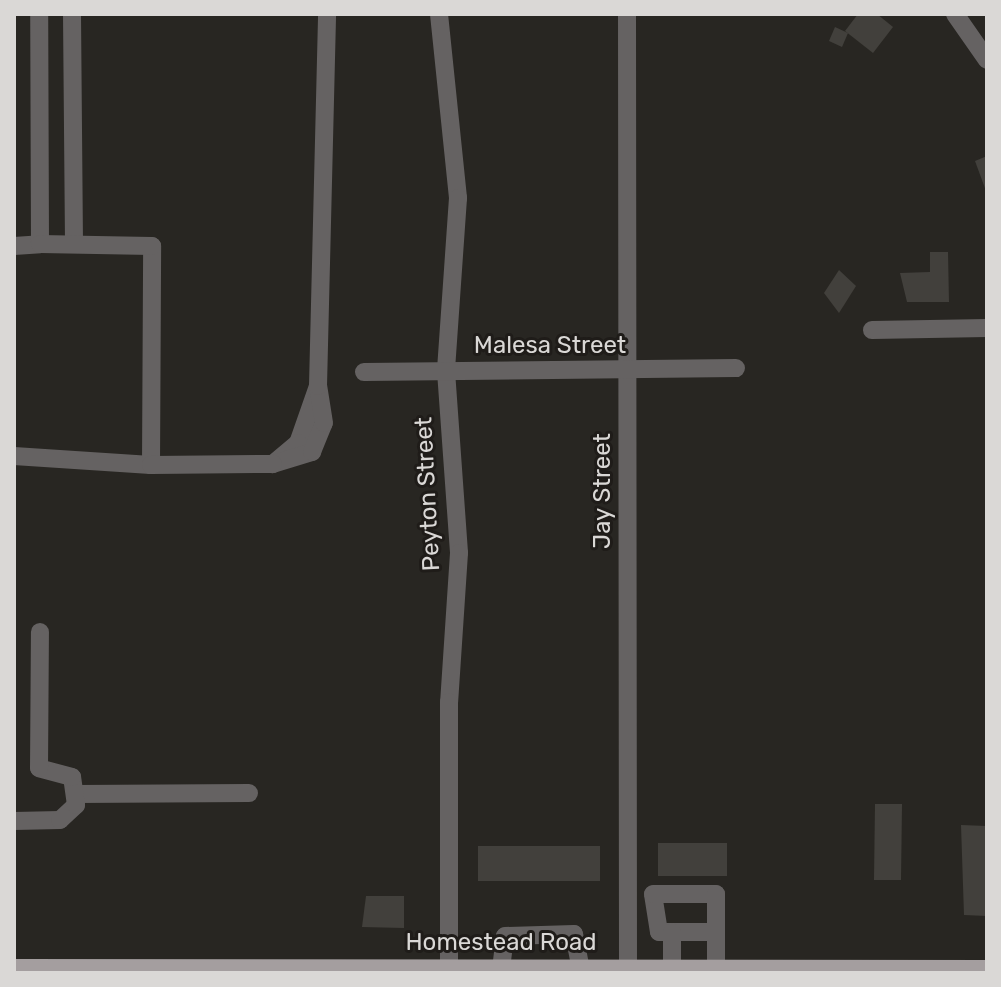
<!DOCTYPE html>
<style>
body{margin:0}
#map{position:relative;width:1001px;height:987px;overflow:hidden;background:#282622;font-family:Rubik,sans-serif}
div>[style]{position:absolute}
.building>*{inset:0;background:#42403c}
.minor>*{height:18px;margin:-9px;padding:0 9px;transform-origin:9px;border-radius:9px;background:#656262}
.major>*{height:20px;margin:-10px;padding:0 10px;transform-origin:10px;border-radius:10px;background:#a49e9f}
span{translate:-50% -50%;white-space:nowrap;text-align:center;line-height:1.15;-webkit-text-stroke:6px #1f1c19;paint-order:stroke}
.street-label{font-size:24px;color:#dad8d6}
.frame{position:absolute;inset:0;border:16px solid #dad8d6;pointer-events:none}
</style>
<div id="map">
<div class="building">
<i style="clip-path:polygon(858px 14px,877px 14px,893px 27px,873px 53px,845px 31px)"></i>
<i style="clip-path:polygon(835px 27px,848px 33px,842px 47px,829px 41px)"></i>
<i style="clip-path:polygon(987px 156px,987px 191px,986px 191px,975px 161px)"></i>
<i style="clip-path:polygon(930px 252px,948px 252px,949px 302px,907px 302px,900px 273px,930px 272px)"></i>
<i style="clip-path:polygon(839px 270px,856px 286px,839px 313px,824px 293px)"></i>
<i style="clip-path:polygon(875px 804px,902px 804px,901px 880px,874px 880px)"></i>
<i style="clip-path:polygon(961px 825px,987px 826px,987px 916px,964px 915px)"></i>
<i style="clip-path:polygon(658px 843px,727px 843px,727px 876px,658px 876px)"></i>
<i style="clip-path:polygon(478px 846px,600px 846px,600px 881px,478px 881px)"></i>
<i style="clip-path:polygon(366px 896px,404px 896px,404px 928px,362px 927px)"></i>
</div>
<div class="minor">
<i style="left:72px;top:14px;width:228px;rotate:89.5deg"></i>
<i style="left:439px;top:14px;width:185px;rotate:84.1deg"></i>
<i style="left:458px;top:198px;width:173px;rotate:94deg"></i>
<i style="left:446px;top:371px;width:182px;rotate:85.9deg"></i>
<i style="left:459px;top:553px;width:149px;rotate:93.8deg"></i>
<i style="left:449px;top:702px;width:271px;rotate:90deg"></i>
<i style="left:627px;top:14px;width:955px;rotate:89.94deg"></i>
<i style="left:955px;top:14px;width:56px;rotate:55.2deg"></i>
<i style="left:14px;top:246px;width:26px;rotate:-4deg"></i>
<i style="left:40px;top:244px;width:230px;rotate:-90.2deg"></i>
<i style="left:872px;top:330px;width:115px;rotate:-1deg"></i>
<i style="left:364px;top:372px;width:372px;rotate:-0.6deg"></i>
<i style="left:318px;top:386px;width:60px;rotate:109.3deg"></i>
<i style="left:298px;top:443px;width:33px;rotate:140deg"></i>
<i style="left:273px;top:464px;width:41px;rotate:-17.1deg"></i>
<i style="left:312px;top:452px;width:31px;rotate:-68deg"></i>
<i style="left:324px;top:423px;width:37px;rotate:-99deg"></i>
<i style="left:318px;top:386px;width:372px;rotate:-88.6deg"></i>
<i style="left:14px;top:456px;width:137px;rotate:3.8deg"></i>
<i style="left:151px;top:465px;width:219px;rotate:-89.7deg"></i>
<i style="left:152px;top:246px;width:112px;rotate:-179deg"></i>
<i style="left:151px;top:465px;width:122px;rotate:-0.5deg"></i>
<i style="left:76px;top:794px;width:173px;rotate:-0.3deg"></i>
<i style="left:14px;top:821px;width:46px;rotate:-1.2deg"></i>
<i style="left:60px;top:820px;width:22px;rotate:-43deg"></i>
<i style="left:76px;top:805px;width:28px;rotate:-98deg"></i>
<i style="left:72px;top:777px;width:34px;rotate:-165deg"></i>
<i style="left:39px;top:768px;width:136px;rotate:-89.6deg"></i>
<i style="left:716px;top:932px;width:57px;rotate:180deg"></i>
<i style="left:659px;top:932px;width:38px;rotate:-99deg"></i>
<i style="left:653px;top:894px;width:63px"></i>
<i style="left:716px;top:894px;width:74px;rotate:90deg"></i>
<i style="left:501px;top:969px;width:33px;rotate:-83deg"></i>
<i style="left:505px;top:936px;width:69px;rotate:-1.7deg"></i>
<i style="left:574px;top:934px;width:36px;rotate:79deg"></i>
<i style="left:672px;top:969px;width:37px;rotate:-90deg"></i>
</div>
<div class="major">
<i style="left:14px;top:969px;width:973px;rotate:0.06deg"></i>
</div>
<div class="street-label">
<span style="left:550px;top:346px">Malesa Street</span>
<span style="left:603px;top:491px;rotate:-90deg">Jay Street</span>
<span style="left:428px;top:494px;rotate:-93deg">Peyton Street</span>
<span style="left:501px;top:943px">Homestead Road</span>
</div>
<div class="frame"></div>
</div>
